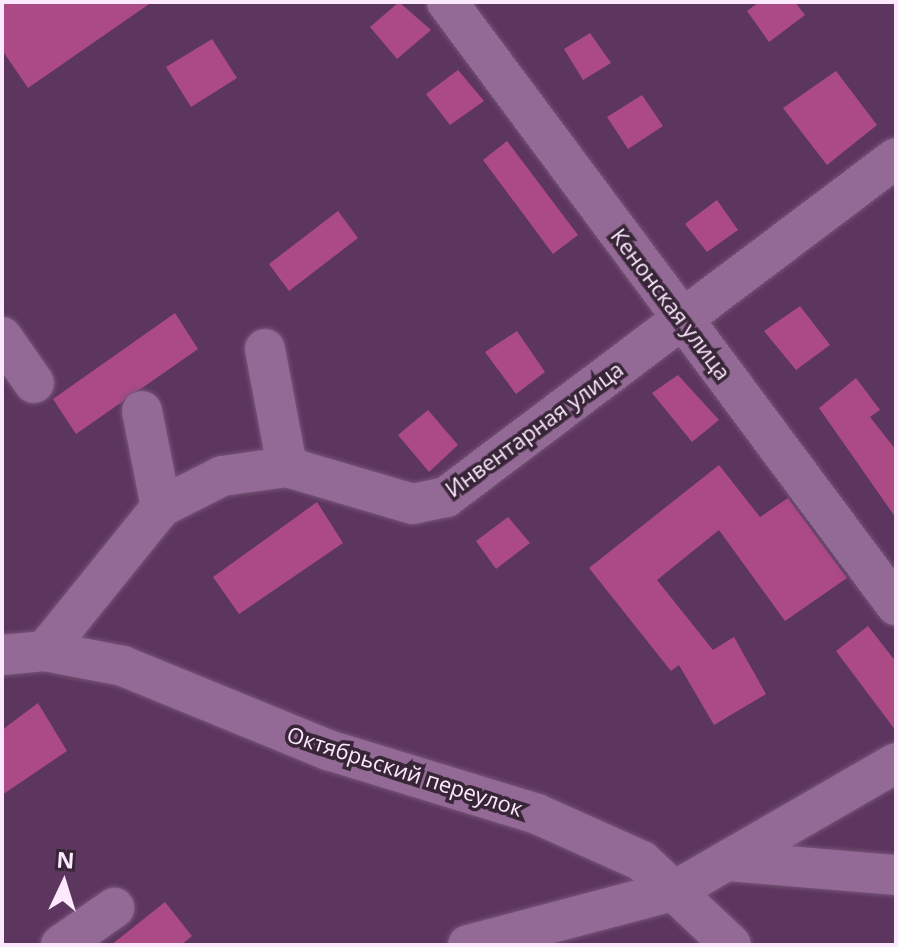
<!DOCTYPE html>
<meta charset="utf-8">
<style>
body{margin:0}
#map{position:relative;width:898px;height:947px;overflow:hidden;background:#5d365f;font-family:"Open Sans",sans-serif}
div>[style]{position:absolute}
.building>*{inset:0;background:#ac4a86}
.roads{filter:drop-shadow(0 0 2px #755577) drop-shadow(0 0 2px #755577)}
.minor>*{height:40px;margin:-20px;padding:0 20px;transform-origin:20px;border-radius:20px;background:#936995}
span{translate:-50% -50%;white-space:nowrap;text-align:center;line-height:1.15;-webkit-text-stroke:7px #382638;paint-order:stroke}
.street-label{font-size:22px;color:#fce9fd}
.frame{position:absolute;inset:0;border:4px solid #fce9fd;pointer-events:none}
.north{position:absolute;left:24px;top:843px;width:80px;height:80px;-webkit-text-stroke:6px #382638;paint-order:stroke;rotate:4deg;font-size:22px;font-weight:700;line-height:32px;text-align:center;color:#fce9fd}
.north::after{content:'';display:block;margin:auto;width:28px;height:36px;background:#fce9fd;clip-path:polygon(50% 0,100% 100%,50% 72%,0 100%)}
</style>
<div id="map">
<div class="building">
<i style="clip-path:polygon(2px 2px,152px 2px,28px 88px,2px 50px)"></i>
<i style="clip-path:polygon(399px 2px,431px 30px,397px 59px,370px 27px)"></i>
<i style="clip-path:polygon(759px 2px,795px 2px,805px 15px,769px 42px,747px 11px)"></i>
<i style="clip-path:polygon(590px 33px,611px 63px,583px 80px,564px 49px)"></i>
<i style="clip-path:polygon(212px 39px,237px 78px,191px 107px,166px 67px)"></i>
<i style="clip-path:polygon(458px 70px,484px 101px,450px 125px,426px 94px)"></i>
<i style="clip-path:polygon(836px 71px,877px 125px,827px 165px,783px 108px)"></i>
<i style="clip-path:polygon(642px 95px,663px 126px,628px 149px,607px 117px)"></i>
<i style="clip-path:polygon(507px 141px,578px 235px,553px 254px,483px 160px)"></i>
<i style="clip-path:polygon(717px 200px,738px 230px,707px 252px,685px 224px)"></i>
<i style="clip-path:polygon(338px 211px,358px 238px,289px 291px,269px 264px)"></i>
<i style="clip-path:polygon(800px 306px,830px 345px,796px 370px,764px 331px)"></i>
<i style="clip-path:polygon(175px 313px,198px 349px,76px 434px,53px 399px)"></i>
<i style="clip-path:polygon(517px 331px,545px 372px,516px 394px,485px 352px)"></i>
<i style="clip-path:polygon(678px 375px,719px 420px,692px 442px,652px 393px)"></i>
<i style="clip-path:polygon(856px 378px,880px 410px,870px 417px,896px 450px,896px 518px,819px 408px)"></i>
<i style="clip-path:polygon(428px 410px,458px 445px,429px 472px,398px 435px)"></i>
<i style="clip-path:polygon(719px 465px,760px 517px,788px 498px,847px 578px,785px 621px,719px 530px,657px 580px,713px 650px,734px 637px,766px 694px,714px 725px,679px 665px,671px 671px,589px 568px)"></i>
<i style="clip-path:polygon(317px 502px,343px 543px,239px 614px,213px 577px)"></i>
<i style="clip-path:polygon(508px 517px,530px 543px,496px 569px,476px 541px)"></i>
<i style="clip-path:polygon(868px 626px,896px 662px,896px 731px,836px 651px)"></i>
<i style="clip-path:polygon(38px 703px,67px 751px,2px 795px,2px 730px)"></i>
<i style="clip-path:polygon(165px 902px,192px 936px,181px 945px,111px 945px)"></i>
</div>
<div class="roads">
<div class="minor">
<i style="left:447px;top:2px;width:752px;rotate:53.33deg"></i>
<i style="left:2px;top:337px;width:56px;rotate:55.2deg"></i>
<i style="left:265px;top:349px;width:120px;rotate:79.4deg"></i>
<i style="left:142px;top:411px;width:98px;rotate:78.8deg"></i>
<i style="left:45px;top:651px;width:185px;rotate:-51.1deg"></i>
<i style="left:161px;top:507px;width:68px;rotate:-26.9deg"></i>
<i style="left:222px;top:476px;width:66px;rotate:-7.9deg"></i>
<i style="left:287px;top:467px;width:131px;rotate:16.4deg"></i>
<i style="left:413px;top:504px;width:34px;rotate:-12deg"></i>
<i style="left:446px;top:497px;width:563px;rotate:-36.99deg"></i>
<i style="left:2px;top:655px;width:43px;rotate:-5.3deg"></i>
<i style="left:45px;top:651px;width:79px;rotate:10.9deg"></i>
<i style="left:123px;top:666px;width:222px;rotate:22.3deg"></i>
<i style="left:328px;top:750px;width:219px;rotate:17deg"></i>
<i style="left:537px;top:814px;width:115px;rotate:24.1deg"></i>
<i style="left:642px;top:861px;width:122px;rotate:43.3deg"></i>
<i style="left:728px;top:861px;width:169px;rotate:4.8deg"></i>
<i style="left:61px;top:945px;width:65px;rotate:-34.9deg"></i>
<i style="left:468px;top:945px;width:215px;rotate:-14.8deg"></i>
<i style="left:676px;top:890px;width:254px;rotate:-30deg"></i>
</div>
</div>
<div class="street-label">
<span style="left:671px;top:304px;rotate:53deg">Кенонская улица</span>
<span style="left:534px;top:429px;rotate:-36deg">Инвентарная улица</span>
<span style="left:405px;top:771px;rotate:18deg">Октябрьский переулок</span>
</div>
<div class="frame"></div>
<div class="north">N</div>
</div>
